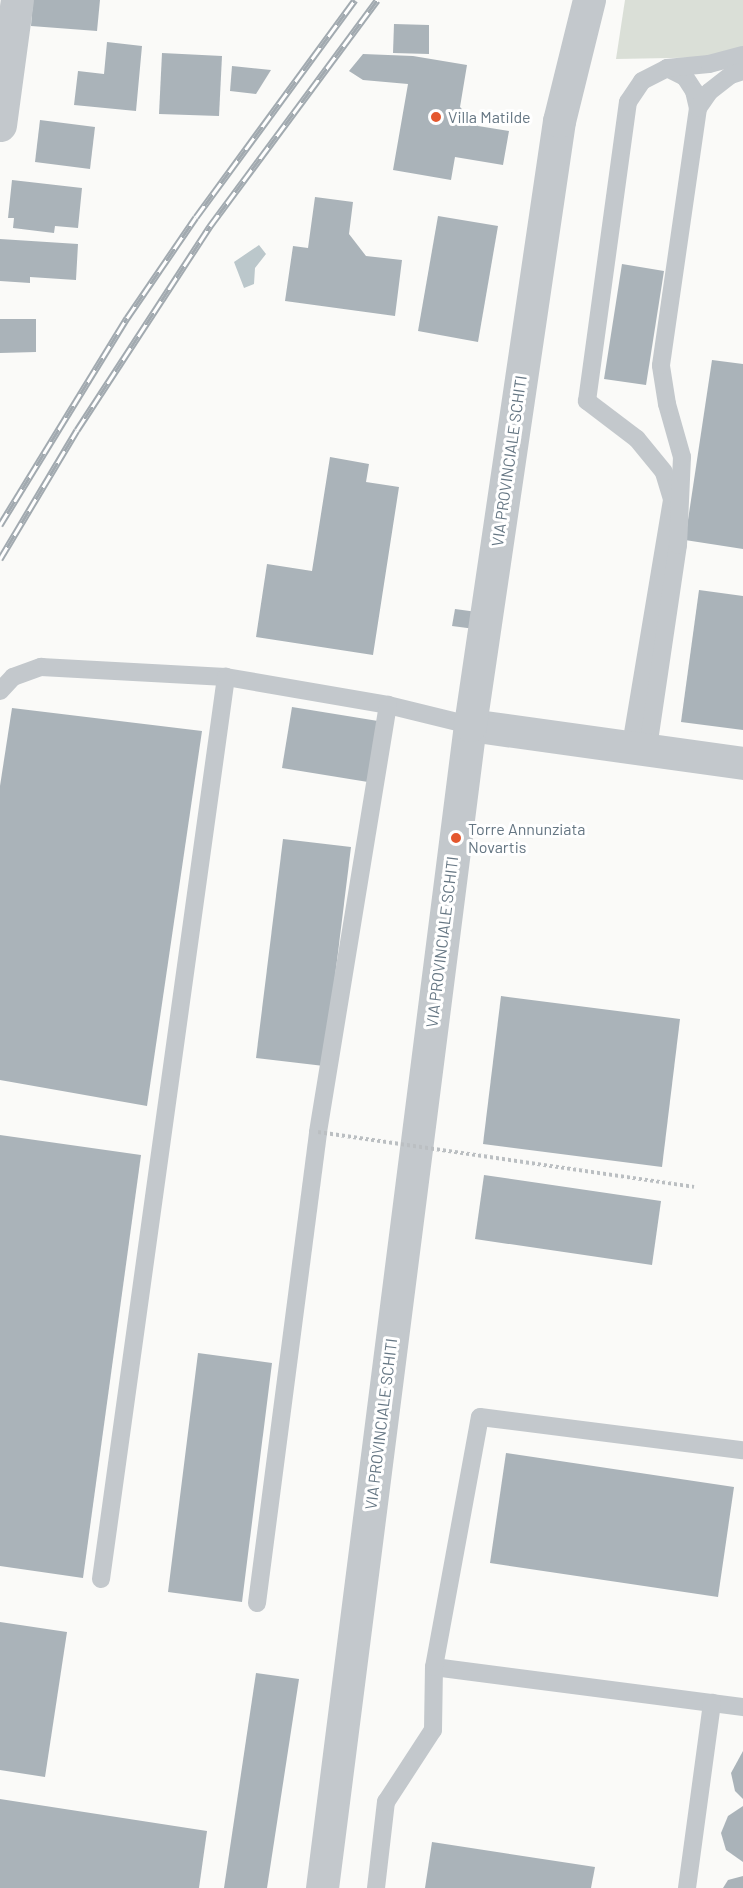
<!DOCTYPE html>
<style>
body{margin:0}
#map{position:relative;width:743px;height:1888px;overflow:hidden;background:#fafaf8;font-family:Barlow,sans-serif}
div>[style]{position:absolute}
.green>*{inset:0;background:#dadfd7}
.water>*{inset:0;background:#bbc7cb}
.building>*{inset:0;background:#aab3b9}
.service>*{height:18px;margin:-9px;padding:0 9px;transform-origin:9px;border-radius:9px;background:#c3c8cc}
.minor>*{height:33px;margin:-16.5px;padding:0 16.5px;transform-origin:16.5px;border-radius:16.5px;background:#c3c8cc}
.tertiary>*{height:33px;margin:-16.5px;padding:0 16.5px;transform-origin:16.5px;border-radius:16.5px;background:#c3c8cc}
.rail>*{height:7px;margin-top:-3.5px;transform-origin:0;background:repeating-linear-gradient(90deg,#fff 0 14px,#a2aab0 0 28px);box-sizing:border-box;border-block:2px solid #a2aab0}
.path-bridge>*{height:4px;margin-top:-2px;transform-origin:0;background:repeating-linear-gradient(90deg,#bbbfc2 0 3px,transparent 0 6px)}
.dots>*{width:16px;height:16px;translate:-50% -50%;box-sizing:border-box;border:3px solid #fff;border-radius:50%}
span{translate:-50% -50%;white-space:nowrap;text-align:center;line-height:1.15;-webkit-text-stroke:6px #fff;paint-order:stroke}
.poi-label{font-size:16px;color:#657683}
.left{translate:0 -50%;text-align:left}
.street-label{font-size:16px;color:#657683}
</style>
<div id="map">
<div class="green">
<i style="clip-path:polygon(625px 0,743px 0,743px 49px,724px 57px,616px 59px)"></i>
</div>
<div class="water">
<i style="clip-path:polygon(259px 245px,266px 254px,255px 268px,254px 284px,244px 288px,234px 262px)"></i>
</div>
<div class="building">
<i style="clip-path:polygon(33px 0,100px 0,97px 31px,31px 26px)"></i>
<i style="clip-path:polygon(394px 24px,429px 25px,429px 54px,393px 53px)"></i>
<i style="clip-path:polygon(107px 42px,142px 46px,136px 111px,74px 105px,78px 71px,104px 74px)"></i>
<i style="clip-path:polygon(162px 53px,222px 56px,219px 116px,159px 114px)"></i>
<i style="clip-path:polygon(363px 54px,413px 56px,467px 65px,460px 107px,478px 126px,509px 131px,503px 165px,455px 157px,451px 180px,393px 170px,408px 84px,363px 80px,349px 71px)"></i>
<i style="clip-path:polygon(232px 66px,271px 70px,256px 94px,230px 91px)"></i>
<i style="clip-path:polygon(40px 120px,95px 127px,90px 169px,35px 162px)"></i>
<i style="clip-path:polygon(12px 180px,82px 188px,78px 228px,55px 226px,54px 233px,13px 228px,14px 218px,8px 218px)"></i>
<i style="clip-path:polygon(315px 197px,353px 202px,349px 234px,366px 256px,402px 260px,395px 316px,285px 301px,293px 246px,308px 248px)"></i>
<i style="clip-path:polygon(438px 216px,498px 226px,478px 342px,418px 331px)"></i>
<i style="clip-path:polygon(0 239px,78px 244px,76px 280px,30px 277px,30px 283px,0 281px)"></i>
<i style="clip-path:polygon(622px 264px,664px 271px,646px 385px,604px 379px)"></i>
<i style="clip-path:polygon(0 319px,36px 319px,36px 352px,0 353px)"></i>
<i style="clip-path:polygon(712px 360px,743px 364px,743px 549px,685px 540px)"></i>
<i style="clip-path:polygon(330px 457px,369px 464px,366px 482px,399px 487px,373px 655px,256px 637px,267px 564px,312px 571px)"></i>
<i style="clip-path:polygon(699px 590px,743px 596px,743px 730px,681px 722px)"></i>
<i style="clip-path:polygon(455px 609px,477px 612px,475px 629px,452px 626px)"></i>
<i style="clip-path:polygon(292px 707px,378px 721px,368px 782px,282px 768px)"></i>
<i style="clip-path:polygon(12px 708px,202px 731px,147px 1106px,0 1080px,0 786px)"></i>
<i style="clip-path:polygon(283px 839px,351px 847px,324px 1066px,256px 1058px)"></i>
<i style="clip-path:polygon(501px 996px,680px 1019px,662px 1167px,483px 1144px)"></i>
<i style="clip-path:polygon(0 1135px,141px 1155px,83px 1578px,0 1566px)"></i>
<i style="clip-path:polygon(484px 1175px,661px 1201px,652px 1265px,475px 1239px)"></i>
<i style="clip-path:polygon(198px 1353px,272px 1363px,242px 1602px,168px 1592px)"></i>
<i style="clip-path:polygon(506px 1453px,734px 1487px,718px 1597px,490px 1563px)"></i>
<i style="clip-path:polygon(0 1622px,67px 1632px,45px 1777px,0 1770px)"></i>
<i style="clip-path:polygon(256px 1673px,299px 1679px,267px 1888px,224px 1888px)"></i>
<i style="clip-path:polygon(743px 1751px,743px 1799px,735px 1791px,731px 1773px)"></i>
<i style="clip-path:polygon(0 1799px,207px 1831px,199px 1888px,0 1888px)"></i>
<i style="clip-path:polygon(743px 1806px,743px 1862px,726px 1850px,721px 1833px,728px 1816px)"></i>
<i style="clip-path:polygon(432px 1842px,595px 1867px,591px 1888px,425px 1888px)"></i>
<i style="clip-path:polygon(743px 1876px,743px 1888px,723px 1888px,728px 1880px)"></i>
</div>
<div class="service">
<i style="left:667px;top:68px;width:20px;rotate:27deg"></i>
<i style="left:685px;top:77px;width:17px;rotate:57deg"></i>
<i style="left:694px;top:91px;width:17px;rotate:77deg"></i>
<i style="left:0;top:691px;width:19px;rotate:-47deg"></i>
<i style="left:13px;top:677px;width:30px;rotate:-20deg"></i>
<i style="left:41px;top:667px;width:185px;rotate:3.1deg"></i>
<i style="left:226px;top:677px;width:164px;rotate:9.8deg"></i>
<i style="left:388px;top:705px;width:84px;rotate:13.7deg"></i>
<i style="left:631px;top:745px;width:249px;rotate:-80.5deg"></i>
<i style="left:672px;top:499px;width:28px;rotate:-107deg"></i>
<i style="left:664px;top:472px;width:43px;rotate:-129.3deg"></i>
<i style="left:637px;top:439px;width:63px;rotate:-142.8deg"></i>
<i style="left:587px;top:401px;width:302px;rotate:-82.2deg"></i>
<i style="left:628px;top:102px;width:25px;rotate:-56deg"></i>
<i style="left:642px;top:81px;width:28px;rotate:-27deg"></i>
<i style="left:667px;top:68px;width:42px;rotate:-5.4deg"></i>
<i style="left:709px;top:64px;width:35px;rotate:-15deg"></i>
<i style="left:648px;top:748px;width:205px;rotate:-81.6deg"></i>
<i style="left:678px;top:545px;width:88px;rotate:-87.4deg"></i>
<i style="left:682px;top:457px;width:55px;rotate:-105.8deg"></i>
<i style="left:667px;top:404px;width:39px;rotate:-99deg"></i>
<i style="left:661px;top:365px;width:260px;rotate:-81.8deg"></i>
<i style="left:698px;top:108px;width:19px;rotate:-55deg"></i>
<i style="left:709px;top:92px;width:28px;rotate:-38deg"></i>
<i style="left:731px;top:75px;width:13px;rotate:-18deg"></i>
<i style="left:101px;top:1579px;width:911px;rotate:-82.11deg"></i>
<i style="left:257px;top:1603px;width:475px;rotate:-82.6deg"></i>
<i style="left:318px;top:1132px;width:433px;rotate:-80.7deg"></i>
<i style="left:434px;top:1667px;width:312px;rotate:7.4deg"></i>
<i style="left:376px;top:1888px;width:87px;rotate:-83.4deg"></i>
<i style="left:386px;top:1802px;width:86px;rotate:-56.9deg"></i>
<i style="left:433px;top:1730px;width:63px;rotate:-89.1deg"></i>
<i style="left:434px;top:1667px;width:254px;rotate:-79.6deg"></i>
<i style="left:480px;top:1417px;width:265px;rotate:7.2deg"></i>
<i style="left:687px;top:1888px;width:187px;rotate:-82.3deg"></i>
</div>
<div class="minor">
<i style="left:0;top:125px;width:126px;rotate:-82.3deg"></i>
<i style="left:470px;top:725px;width:276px;rotate:7.9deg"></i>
</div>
<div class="tertiary">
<i style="left:322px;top:1888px;width:1172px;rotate:-82.75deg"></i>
<i style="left:470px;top:725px;width:611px;rotate:-81.62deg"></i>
<i style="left:559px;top:121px;width:125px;rotate:-76.1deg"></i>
</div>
<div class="rail">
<i style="left:0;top:525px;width:243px;rotate:-58.5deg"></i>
<i style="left:127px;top:318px;width:122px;rotate:-55.7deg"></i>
<i style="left:196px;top:217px;width:269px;rotate:-53.8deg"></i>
<i style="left:0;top:559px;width:150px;rotate:-59.2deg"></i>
<i style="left:77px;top:430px;width:244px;rotate:-56.9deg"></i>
<i style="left:210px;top:226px;width:281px;rotate:-53.5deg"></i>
</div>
<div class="path-bridge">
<i style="left:318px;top:1132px;width:380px;rotate:8.3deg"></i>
</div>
<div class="dots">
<i style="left:436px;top:117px;background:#e4572e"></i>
<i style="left:456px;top:838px;background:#e4572e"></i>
</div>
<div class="poi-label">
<span class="left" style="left:448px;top:117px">Villa Matilde</span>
<span class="left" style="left:468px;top:838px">Torre Annunziata<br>Novartis</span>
</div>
<div class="street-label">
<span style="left:509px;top:461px;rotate:-82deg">VIA PROVINCIALE SCHITI</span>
<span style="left:442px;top:942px;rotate:-83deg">VIA PROVINCIALE SCHITI</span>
<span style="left:381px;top:1424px;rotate:-83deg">VIA PROVINCIALE SCHITI</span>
</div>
</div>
